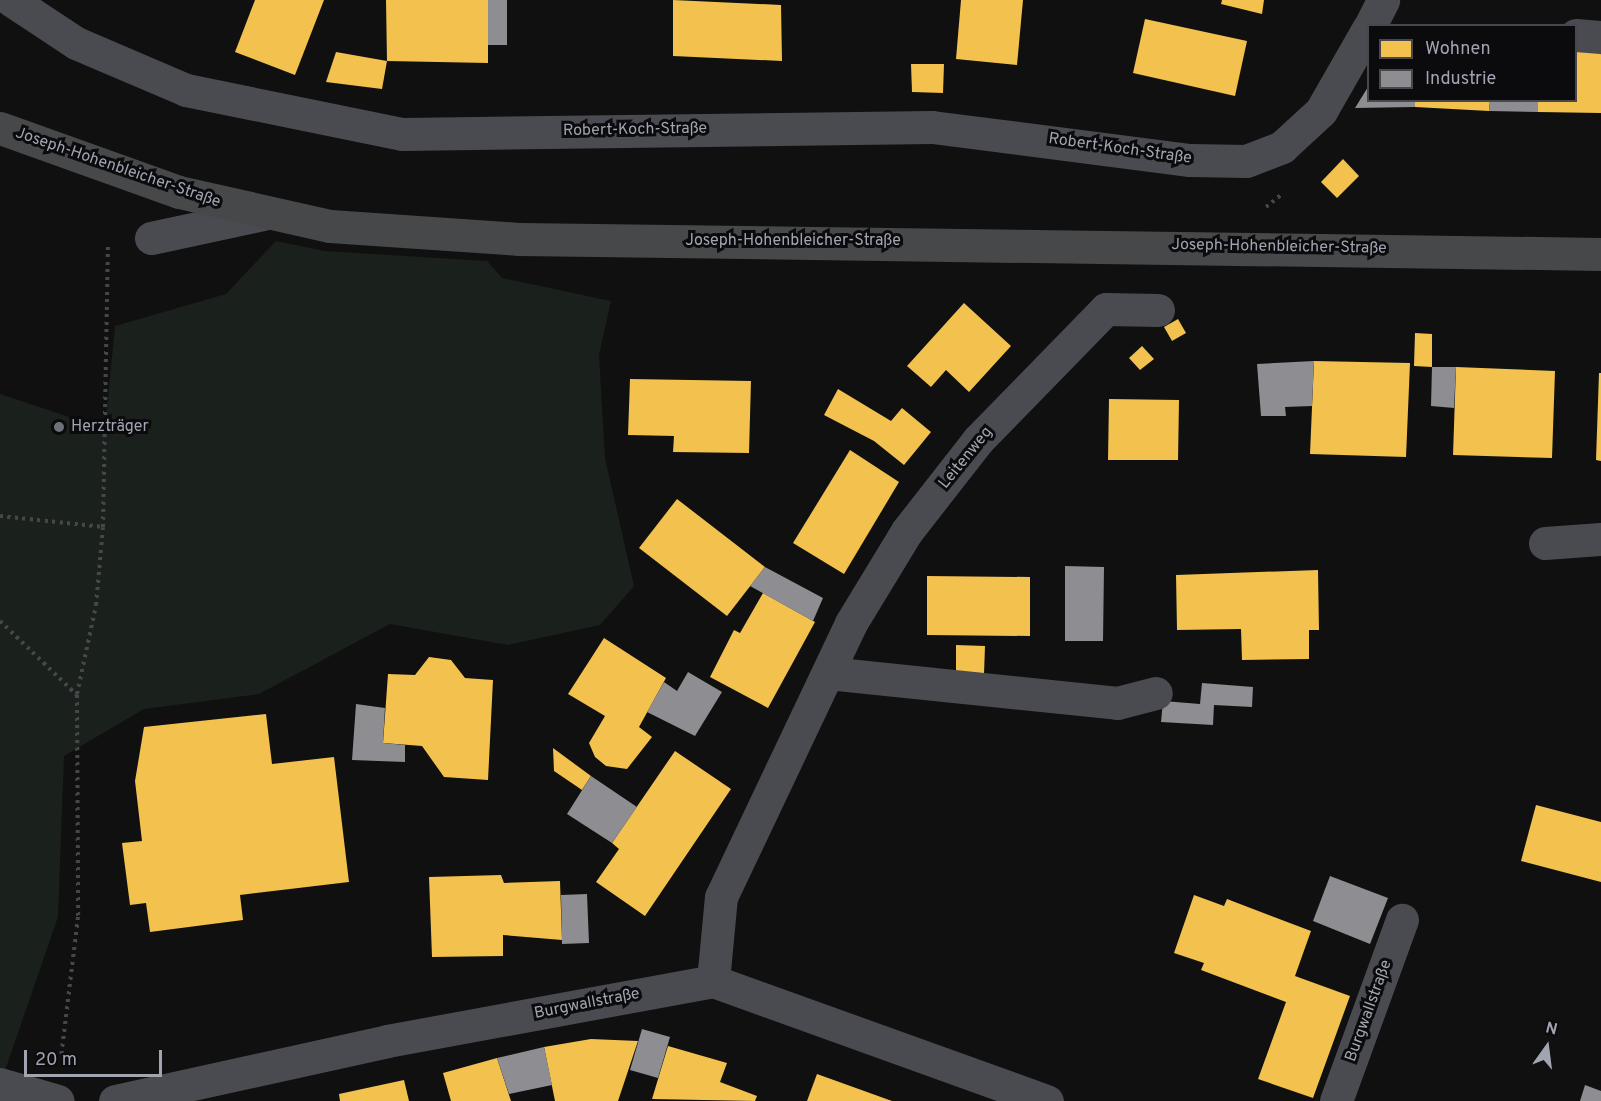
<!DOCTYPE html>
<meta charset="utf-8">
<style>
body{margin:0}
#map{position:relative;width:1601px;height:1101px;overflow:hidden;background:#101010;font-family:Overpass,sans-serif}
div>[style]{position:absolute}
.green>*{inset:0;background:#1a201b}
.homes>*{inset:0;background:#f2c14e}
.industry>*{inset:0;background:#8d8d92}
.path>*{height:4px;margin-top:-2px;transform-origin:0;background:repeating-linear-gradient(90deg,#46474a 0 3px,transparent 0 7.5px)}
.minor>*{height:33px;margin:-16.5px;padding:0 16.5px;transform-origin:16.5px;border-radius:16.5px;background:#4a4b50}
.major>*{height:33px;margin:-16.5px;padding:0 16.5px;transform-origin:16.5px;border-radius:16.5px;background:#47484a}
.dots>*{width:16px;height:16px;translate:-50% -50%;box-sizing:border-box;border:3px solid #0b0a0c;border-radius:50%}
span{translate:-50% -50%;white-space:nowrap;text-align:center;line-height:1.15;-webkit-text-stroke:6px #0b0a0c;paint-order:stroke}
.street-label{font-size:16px;color:#a1a5b1}
.poi-label{font-size:16px;color:#a1a5b1}
.left{translate:0 -50%;text-align:left}
.legend{position:absolute;left:1367px;top:24px;width:210px;height:78px;box-sizing:border-box;background:#0b0a0c;border:2px solid #47484e;margin:0;padding:8px 10px;list-style:none;font-size:18px;color:#a1a5b1}
.legend li{display:flex;align-items:center;gap:12px;height:30px}
.legend b{width:30px;border:2px solid #47484e}
.north{position:absolute;left:1517px;top:1017px;width:60px;height:60px;-webkit-text-stroke:4px #0b0a0c;paint-order:stroke;rotate:14deg;font-size:16px;font-weight:700;line-height:24px;text-align:center;color:#a1a5b1}
.north::after{content:'';display:block;margin:auto;width:21px;height:27px;background:#a1a5b1;clip-path:polygon(50% 0,100% 100%,50% 72%,0 100%)}
.scale{position:absolute;left:24px;top:1050px;width:138px;height:27px;box-sizing:border-box;border:3px solid #a1a5b1;border-top:0;padding-left:8px;font-size:18px;line-height:21px;white-space:nowrap;color:#a1a5b1;-webkit-text-stroke:4px #0b0a0c;paint-order:stroke}
</style>
<div id="map">
<div class="green">
<i style="clip-path:polygon(276px 241px,324px 251px,487px 261px,502px 278px,611px 301px,599px 355px,605px 458px,634px 586px,600px 625px,508px 645px,390px 624px,259px 694px,144px 709px,64px 756px,58px 917px,0 1085px,0 394px,105px 429px,115px 326px,226px 294px)"></i>
</div>
<div class="homes">
<i style="clip-path:polygon(255px 0,324px 0,295px 75px,235px 52px)"></i>
<i style="clip-path:polygon(386px 0,488px 0,488px 63px,387px 61px)"></i>
<i style="clip-path:polygon(673px 0,781px 5px,782px 61px,673px 56px)"></i>
<i style="clip-path:polygon(961px 0,1023px 0,1017px 65px,956px 59px)"></i>
<i style="clip-path:polygon(1222px 0,1264px 0,1262px 14px,1221px 4px)"></i>
<i style="clip-path:polygon(1145px 19px,1247px 41px,1235px 96px,1133px 73px)"></i>
<i style="clip-path:polygon(1576px 48px,1601px 48px,1601px 113px,1538px 112px,1538px 100px,1576px 100px)"></i>
<i style="clip-path:polygon(336px 52px,387px 61px,382px 89px,326px 82px)"></i>
<i style="clip-path:polygon(911px 64px,944px 64px,943px 93px,912px 92px)"></i>
<i style="clip-path:polygon(1415px 100px,1490px 100px,1489px 111px,1415px 107px)"></i>
<i style="clip-path:polygon(1343px 159px,1359px 176px,1337px 198px,1321px 182px)"></i>
<i style="clip-path:polygon(964px 303px,1011px 346px,969px 392px,946px 370px,931px 387px,907px 366px)"></i>
<i style="clip-path:polygon(1178px 319px,1186px 333px,1172px 341px,1164px 327px)"></i>
<i style="clip-path:polygon(1415px 333px,1432px 334px,1432px 367px,1414px 366px)"></i>
<i style="clip-path:polygon(1142px 346px,1154px 359px,1140px 370px,1129px 358px)"></i>
<i style="clip-path:polygon(1314px 361px,1410px 363px,1406px 457px,1310px 454px)"></i>
<i style="clip-path:polygon(1456px 367px,1555px 371px,1552px 458px,1453px 455px)"></i>
<i style="clip-path:polygon(1599px 373px,1601px 373px,1601px 461px,1596px 460px)"></i>
<i style="clip-path:polygon(630px 379px,751px 381px,749px 453px,673px 452px,674px 436px,628px 435px)"></i>
<i style="clip-path:polygon(838px 389px,891px 421px,902px 408px,931px 432px,904px 465px,874px 441px,824px 415px)"></i>
<i style="clip-path:polygon(1109px 399px,1179px 400px,1178px 460px,1108px 460px)"></i>
<i style="clip-path:polygon(850px 450px,899px 482px,844px 574px,793px 543px)"></i>
<i style="clip-path:polygon(677px 499px,765px 567px,727px 616px,639px 548px)"></i>
<i style="clip-path:polygon(1318px 570px,1319px 630px,1309px 630px,1309px 659px,1242px 660px,1241px 629px,1177px 630px,1176px 575px)"></i>
<i style="clip-path:polygon(927px 576px,1030px 577px,1030px 636px,927px 635px)"></i>
<i style="clip-path:polygon(763px 593px,815px 622px,768px 708px,710px 677px,734px 630px,740px 633px)"></i>
<i style="clip-path:polygon(604px 638px,666px 678px,639px 727px,652px 737px,627px 769px,606px 766px,595px 757px,589px 743px,605px 716px,568px 694px)"></i>
<i style="clip-path:polygon(956px 645px,985px 646px,984px 674px,956px 674px)"></i>
<i style="clip-path:polygon(429px 657px,451px 660px,465px 678px,493px 680px,488px 780px,444px 777px,422px 746px,383px 743px,388px 674px,415px 675px)"></i>
<i style="clip-path:polygon(266px 714px,272px 764px,334px 757px,349px 882px,240px 895px,243px 920px,150px 932px,146px 903px,130px 905px,122px 843px,142px 841px,135px 781px,144px 727px)"></i>
<i style="clip-path:polygon(553px 748px,591px 776px,582px 790px,554px 771px)"></i>
<i style="clip-path:polygon(675px 751px,731px 789px,645px 916px,596px 882px,619px 849px,612px 843px)"></i>
<i style="clip-path:polygon(1536px 805px,1601px 822px,1601px 882px,1521px 861px)"></i>
<i style="clip-path:polygon(501px 875px,504px 883px,560px 881px,562px 940px,503px 935px,503px 956px,432px 957px,429px 877px)"></i>
<i style="clip-path:polygon(1194px 895px,1224px 906px,1227px 899px,1311px 931px,1295px 976px,1350px 996px,1313px 1098px,1258px 1079px,1286px 1002px,1201px 970px,1204px 963px,1174px 953px)"></i>
<i style="clip-path:polygon(591px 1039px,638px 1041px,618px 1101px,555px 1101px,544px 1047px)"></i>
<i style="clip-path:polygon(668px 1046px,727px 1063px,720px 1082px,757px 1096px,755px 1101px,652px 1099px)"></i>
<i style="clip-path:polygon(497px 1058px,511px 1101px,451px 1101px,443px 1073px)"></i>
<i style="clip-path:polygon(817px 1074px,892px 1101px,807px 1101px)"></i>
<i style="clip-path:polygon(404px 1080px,409px 1101px,340px 1101px,339px 1094px)"></i>
</div>
<div class="industry">
<i style="clip-path:polygon(488px 0,507px 0,507px 45px,488px 45px)"></i>
<i style="clip-path:polygon(1368px 87px,1368px 100px,1415px 100px,1415px 107px,1355px 108px)"></i>
<i style="clip-path:polygon(1490px 100px,1538px 100px,1538px 112px,1489px 111px)"></i>
<i style="clip-path:polygon(1314px 361px,1312px 406px,1285px 407px,1286px 416px,1261px 416px,1257px 364px)"></i>
<i style="clip-path:polygon(1432px 367px,1456px 367px,1454px 408px,1431px 406px)"></i>
<i style="clip-path:polygon(1065px 566px,1104px 567px,1103px 641px,1065px 641px)"></i>
<i style="clip-path:polygon(765px 567px,823px 598px,813px 621px,750px 586px)"></i>
<i style="clip-path:polygon(688px 672px,722px 692px,695px 736px,647px 712px,664px 682px,677px 691px)"></i>
<i style="clip-path:polygon(1202px 683px,1253px 687px,1252px 707px,1214px 705px,1213px 725px,1161px 722px,1163px 701px,1200px 704px)"></i>
<i style="clip-path:polygon(356px 704px,385px 708px,383px 743px,405px 745px,405px 762px,352px 760px)"></i>
<i style="clip-path:polygon(591px 776px,637px 807px,612px 843px,567px 814px)"></i>
<i style="clip-path:polygon(1330px 876px,1388px 898px,1370px 944px,1313px 921px)"></i>
<i style="clip-path:polygon(587px 894px,589px 943px,562px 944px,561px 895px)"></i>
<i style="clip-path:polygon(642px 1029px,670px 1037px,658px 1078px,630px 1070px)"></i>
<i style="clip-path:polygon(544px 1047px,552px 1085px,509px 1094px,497px 1058px)"></i>
<i style="clip-path:polygon(1585px 1085px,1601px 1091px,1601px 1101px,1580px 1101px)"></i>
</div>
<div class="path">
<i style="left:1266px;top:207px;width:22px;rotate:-39deg"></i>
<i style="left:0;top:516px;width:104px;rotate:6.1deg"></i>
<i style="left:0;top:621px;width:107px;rotate:43.9deg"></i>
<i style="left:77px;top:695px;width:222px;rotate:89.7deg"></i>
<i style="left:78px;top:917px;width:142px;rotate:96.9deg"></i>
<i style="left:77px;top:694px;width:91px;rotate:-77.9deg"></i>
<i style="left:96px;top:605px;width:78px;rotate:-84.9deg"></i>
<i style="left:103px;top:527px;width:280px;rotate:-89deg"></i>
</div>
<div class="minor">
<i style="left:11px;top:0;width:78px;rotate:33.5deg"></i>
<i style="left:76px;top:43px;width:120px;rotate:23.1deg"></i>
<i style="left:186px;top:90px;width:221px;rotate:11.5deg"></i>
<i style="left:403px;top:134px;width:529px;rotate:-0.76deg"></i>
<i style="left:932px;top:127px;width:260px;rotate:7.3deg"></i>
<i style="left:1190px;top:160px;width:56px;rotate:1deg"></i>
<i style="left:1246px;top:161px;width:39px;rotate:-21deg"></i>
<i style="left:1282px;top:147px;width:53px;rotate:-42.7deg"></i>
<i style="left:1321px;top:111px;width:95px;rotate:-60.2deg"></i>
<i style="left:1370px;top:26px;width:29px;rotate:-63deg"></i>
<i style="left:1576px;top:35px;width:25px;rotate:5deg"></i>
<i style="left:151px;top:238px;width:115px;rotate:-12.1deg"></i>
<i style="left:1545px;top:543px;width:56px;rotate:-4.1deg"></i>
<i style="left:828px;top:673px;width:291px;rotate:5.9deg"></i>
<i style="left:1117px;top:703px;width:40px;rotate:-14.4deg"></i>
<i style="left:713px;top:981px;width:84px;rotate:-84.6deg"></i>
<i style="left:721px;top:897px;width:303px;rotate:-64.6deg"></i>
<i style="left:851px;top:623px;width:108px;rotate:-58.7deg"></i>
<i style="left:907px;top:531px;width:115px;rotate:-52deg"></i>
<i style="left:978px;top:440px;width:183px;rotate:-45.7deg"></i>
<i style="left:1106px;top:309px;width:52px;rotate:1.1deg"></i>
<i style="left:0;top:1084px;width:60px;rotate:16.3deg"></i>
<i style="left:115px;top:1101px;width:279px;rotate:-12.4deg"></i>
<i style="left:387px;top:1041px;width:331px;rotate:-10.4deg"></i>
<i style="left:713px;top:981px;width:355px;rotate:19.8deg"></i>
<i style="left:1336px;top:1101px;width:193px;rotate:-70deg"></i>
</div>
<div class="major">
<i style="left:0;top:128px;width:190px;rotate:19.7deg"></i>
<i style="left:179px;top:192px;width:155px;rotate:12.7deg"></i>
<i style="left:330px;top:226px;width:189px;rotate:3.9deg"></i>
<i style="left:519px;top:239px;width:1082px;rotate:0.79deg"></i>
</div>
<div class="dots">
<i style="left:59px;top:427px;background:#6e7179"></i>
</div>
<div class="street-label">
<span style="left:635px;top:130px;rotate:-1deg">Robert-Koch-Straße</span>
<span style="left:1120px;top:149px;rotate:8deg">Robert-Koch-Straße</span>
<span style="left:118px;top:168px;rotate:19deg">Joseph-Hohenbleicher-Straße</span>
<span style="left:793px;top:241px">Joseph-Hohenbleicher-Straße</span>
<span style="left:1279px;top:247px;rotate:1deg">Joseph-Hohenbleicher-Straße</span>
<span style="left:966px;top:458px;rotate:-51deg">Leitenweg</span>
<span style="left:587px;top:1004px;rotate:-11deg">Burgwallstraße</span>
<span style="left:1369px;top:1011px;rotate:-70deg">Burgwallstraße</span>
</div>
<div class="poi-label">
<span class="left" style="left:71px;top:427px">Herzträger</span>
</div>
<ul class="legend">
<li><b style="height:16px;background:#f2c14e"></b>Wohnen</li>
<li><b style="height:16px;background:#8d8d92"></b>Industrie</li>
</ul>
<div class="north">N</div>
<div class="scale">20 m</div>
</div>
